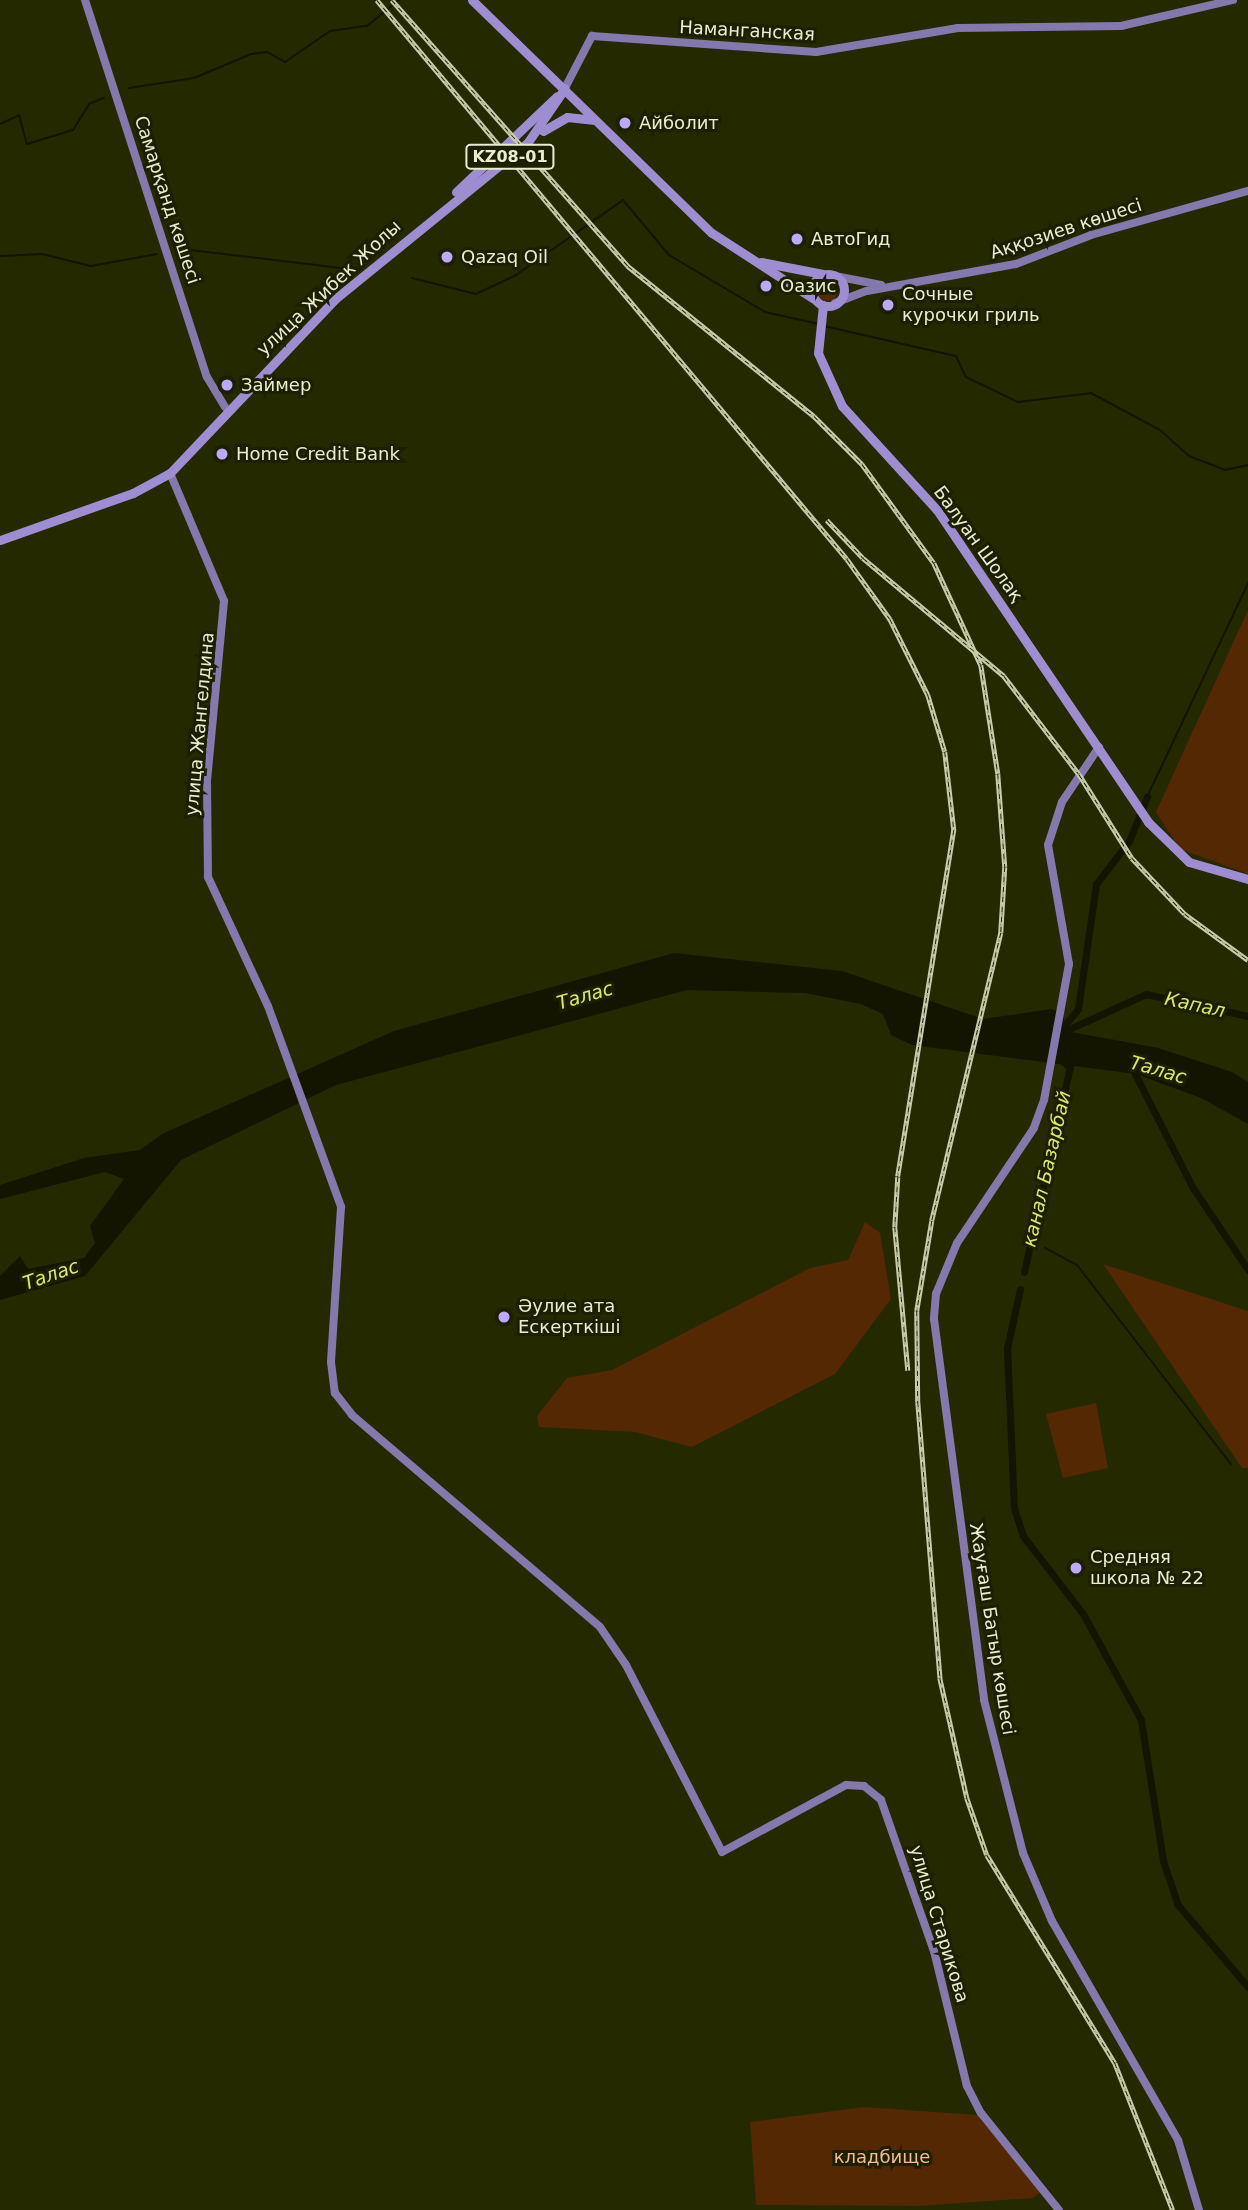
<!DOCTYPE html>
<meta charset="utf-8">
<style>
body{margin:0}
#map{position:relative;width:1248px;height:2210px;overflow:hidden;background:#252900;font-family:"DejaVu Sans",sans-serif}
div>[style]{position:absolute}
.green>*{inset:0;background:#532803}
.round{border-radius:50%}
.water>*{inset:0;background:#131500}
.stream>*{height:2px;margin:-1px;padding:0 1px;transform-origin:1px;border-radius:1px;background:#131500}
.canal>*{height:7px;margin:-3.5px;padding:0 3.5px;transform-origin:3.5px;border-radius:3.5px;background:#131500}
.secondary>*{height:8px;margin:-4px;padding:0 4px;transform-origin:4px;border-radius:4px;background:#8478ac}
.primary>*{height:9px;margin:-4.5px;padding:0 4.5px;transform-origin:4.5px;border-radius:4.5px;background:#9e8ed1}
.primary>.ring{margin:-4.5px;padding:0;box-sizing:content-box;background:none;border:9px solid #9e8ed1;border-radius:50%}
.rail>*{height:4.5px;margin-top:-2.25px;transform-origin:0;background:repeating-linear-gradient(90deg,#1c1f02 0 5px,#c8cdad 0 10px);box-sizing:border-box;border-block:2px solid #c8cdad}
.dots>*{width:19px;height:19px;translate:-50% -50%;box-sizing:border-box;border:4px solid #1c1f02;border-radius:50%}
span{translate:-50% -50%;white-space:nowrap;text-align:center;line-height:1.15;-webkit-text-stroke:6px #1c1f02;paint-order:stroke}
.shield-label span{padding:2px 5px;background:#1c1f02;border:2px solid;border-radius:5px;-webkit-text-stroke-width:0}
.shield-label{font-size:16px;color:#e9eed0;font-weight:700}
.street-label{font-size:18px;color:#e9eed0}
.poi-label{font-size:18px;color:#e9eed0}
.left{translate:0 -50%;text-align:left}
.park-label{font-size:18px;color:#f6ba92}
.water-label{font-size:19px;color:#dbe870;font-style:italic}
</style>
<div id="map">
<div class="green">
<i class="round" style="left:816px;top:279px;width:22px;height:22px"></i>
<i style="clip-path:polygon(1248px 610px,1248px 874px,1180px 849px,1156px 812px)"></i>
<i style="clip-path:polygon(865px 1222px,880px 1233px,891px 1299px,835px 1374px,692px 1447px,635px 1432px,539px 1427px,537px 1416px,567px 1378px,612px 1370px,810px 1268px,848px 1260px)"></i>
<i style="clip-path:polygon(1103px 1264px,1248px 1311px,1248px 1468px,1242px 1468px)"></i>
<i style="clip-path:polygon(1096px 1403px,1108px 1468px,1063px 1478px,1046px 1414px)"></i>
<i style="clip-path:polygon(864px 2107px,977px 2115px,1041px 2192px,1033px 2198px,918px 2206px,756px 2205px,750px 2122px)"></i>
</div>
<div class="water">
<i style="clip-path:polygon(674px 953px,842px 971px,983px 1019px,1052px 1009px,1063px 1014px,1066px 1031px,1158px 1048px,1232px 1072px,1248px 1082px,1248px 1124px,1201px 1098px,1136px 1074px,912px 1045px,891px 1035px,883px 1014px,861px 1004px,805px 993px,687px 990px,336px 1085px,181px 1160px,85px 1276px,0 1300px,0 1276px,20px 1256px,28px 1269px,84px 1258px,95px 1243px,90px 1226px,124px 1179px,105px 1172px,0 1199px,0 1185px,84px 1158px,140px 1150px,162px 1134px,394px 1031px)"></i>
</div>
<div class="stream">
<i style="left:129px;top:88px;width:66px;rotate:-8.7deg"></i>
<i style="left:194px;top:78px;width:62px;rotate:-22.8deg"></i>
<i style="left:251px;top:54px;width:16px;rotate:-7deg"></i>
<i style="left:267px;top:52px;width:21px;rotate:29deg"></i>
<i style="left:285px;top:62px;width:55px;rotate:-34.6deg"></i>
<i style="left:330px;top:31px;width:37px;rotate:-8deg"></i>
<i style="left:367px;top:26px;width:41px;rotate:-39.1deg"></i>
<i style="left:0;top:124px;width:21px;rotate:-25deg"></i>
<i style="left:19px;top:115px;width:30px;rotate:75deg"></i>
<i style="left:27px;top:144px;width:48px;rotate:-16.9deg"></i>
<i style="left:73px;top:130px;width:31px;rotate:-58deg"></i>
<i style="left:89px;top:104px;width:16px;rotate:-22deg"></i>
<i style="left:182px;top:249px;width:168px;rotate:6.8deg"></i>
<i style="left:0;top:256px;width:42px;rotate:-2.7deg"></i>
<i style="left:42px;top:254px;width:50px;rotate:13.8deg"></i>
<i style="left:91px;top:266px;width:67px;rotate:-10.3deg"></i>
<i style="left:412px;top:278px;width:66px;rotate:14deg"></i>
<i style="left:476px;top:294px;width:44px;rotate:-25.4deg"></i>
<i style="left:516px;top:275px;width:131px;rotate:-35deg"></i>
<i style="left:623px;top:200px;width:72px;rotate:50.1deg"></i>
<i style="left:669px;top:255px;width:112px;rotate:30.7deg"></i>
<i style="left:765px;top:312px;width:55px;rotate:12.5deg"></i>
<i style="left:824px;top:326px;width:135px;rotate:12.8deg"></i>
<i style="left:956px;top:356px;width:23px;rotate:65deg"></i>
<i style="left:966px;top:377px;width:58px;rotate:25.7deg"></i>
<i style="left:1018px;top:402px;width:74px;rotate:-7deg"></i>
<i style="left:1091px;top:393px;width:78px;rotate:28.2deg"></i>
<i style="left:1160px;top:430px;width:39px;rotate:42deg"></i>
<i style="left:1189px;top:456px;width:39px;rotate:21deg"></i>
<i style="left:1225px;top:470px;width:24px;rotate:-12deg"></i>
<i style="left:1147px;top:797px;width:237px;rotate:-64.7deg"></i>
<i style="left:1045px;top:1248px;width:36px;rotate:28deg"></i>
<i style="left:1077px;top:1265px;width:252px;rotate:52.3deg"></i>
</div>
<div class="canal">
<i style="left:1067px;top:1030px;width:87px;rotate:-24.5deg"></i>
<i style="left:1146px;top:994px;width:104px;rotate:12.2deg"></i>
<i style="left:1058px;top:1033px;width:31px;rotate:-50deg"></i>
<i style="left:1078px;top:1009px;width:126px;rotate:-81.8deg"></i>
<i style="left:1096px;top:884px;width:54px;rotate:-52.5deg"></i>
<i style="left:1129px;top:841px;width:48px;rotate:-67.8deg"></i>
<i style="left:1131px;top:1066px;width:137px;rotate:63.1deg"></i>
<i style="left:1193px;top:1188px;width:99px;rotate:56.1deg"></i>
<i style="left:1024px;top:1272px;width:210px;rotate:-77.4deg"></i>
<i style="left:1070px;top:1067px;width:14px;rotate:-144deg"></i>
<i style="left:1020px;top:1289px;width:60px;rotate:102.4deg"></i>
<i style="left:1007px;top:1348px;width:160px;rotate:87.5deg"></i>
<i style="left:1014px;top:1508px;width:29px;rotate:72deg"></i>
<i style="left:1023px;top:1536px;width:98px;rotate:52.4deg"></i>
<i style="left:1083px;top:1614px;width:121px;rotate:61.3deg"></i>
<i style="left:1141px;top:1720px;width:143px;rotate:81.1deg"></i>
<i style="left:1163px;top:1861px;width:46px;rotate:71.2deg"></i>
<i style="left:1178px;top:1905px;width:108px;rotate:49.5deg"></i>
</div>
<div class="secondary">
<i style="left:85px;top:0;width:396px;rotate:72.1deg"></i>
<i style="left:207px;top:377px;width:35px;rotate:59deg"></i>
<i style="left:565px;top:88px;width:59px;rotate:-62.6deg"></i>
<i style="left:592px;top:36px;width:225px;rotate:4.1deg"></i>
<i style="left:816px;top:52px;width:144px;rotate:-9.6deg"></i>
<i style="left:958px;top:28px;width:163px;rotate:-0.7deg"></i>
<i style="left:1121px;top:26px;width:115px;rotate:-13.1deg"></i>
<i style="left:835px;top:276px;width:47px;rotate:11.1deg"></i>
<i style="left:835px;top:303px;width:34px;rotate:-21deg"></i>
<i style="left:867px;top:291px;width:151px;rotate:-10.3deg"></i>
<i style="left:1016px;top:264px;width:80px;rotate:-21.1deg"></i>
<i style="left:1091px;top:235px;width:163px;rotate:-15.7deg"></i>
<i style="left:170px;top:473px;width:139px;rotate:67.1deg"></i>
<i style="left:224px;top:601px;width:182px;rotate:95.4deg"></i>
<i style="left:207px;top:782px;width:95px;rotate:89.4deg"></i>
<i style="left:208px;top:877px;width:142px;rotate:65.1deg"></i>
<i style="left:268px;top:1006px;width:214px;rotate:70deg"></i>
<i style="left:341px;top:1207px;width:155px;rotate:93.7deg"></i>
<i style="left:331px;top:1362px;width:31px;rotate:83deg"></i>
<i style="left:335px;top:1393px;width:28px;rotate:52deg"></i>
<i style="left:352px;top:1415px;width:326px;rotate:40.5deg"></i>
<i style="left:600px;top:1627px;width:46px;rotate:55.6deg"></i>
<i style="left:626px;top:1665px;width:210px;rotate:62.8deg"></i>
<i style="left:722px;top:1852px;width:141px;rotate:-28.4deg"></i>
<i style="left:846px;top:1785px;width:18px;rotate:3deg"></i>
<i style="left:864px;top:1786px;width:22px;rotate:39deg"></i>
<i style="left:881px;top:1800px;width:160px;rotate:70.7deg"></i>
<i style="left:934px;top:1951px;width:139px;rotate:76.3deg"></i>
<i style="left:967px;top:2086px;width:30px;rotate:63deg"></i>
<i style="left:981px;top:2113px;width:124px;rotate:51.2deg"></i>
<i style="left:1099px;top:747px;width:66px;rotate:123.9deg"></i>
<i style="left:1062px;top:802px;width:45px;rotate:108deg"></i>
<i style="left:1048px;top:845px;width:121px;rotate:80deg"></i>
<i style="left:1069px;top:964px;width:138px;rotate:100.4deg"></i>
<i style="left:1044px;top:1100px;width:30px;rotate:110deg"></i>
<i style="left:1034px;top:1128px;width:138px;rotate:123.8deg"></i>
<i style="left:957px;top:1243px;width:55px;rotate:112.4deg"></i>
<i style="left:936px;top:1294px;width:25px;rotate:95deg"></i>
<i style="left:934px;top:1319px;width:384px;rotate:82.5deg"></i>
<i style="left:984px;top:1700px;width:158px;rotate:75.7deg"></i>
<i style="left:1023px;top:1853px;width:74px;rotate:66.9deg"></i>
<i style="left:1052px;top:1921px;width:253px;rotate:60.1deg"></i>
<i style="left:1178px;top:2140px;width:73px;rotate:73.3deg"></i>
</div>
<div class="primary">
<i style="left:472px;top:0;width:334px;rotate:44.2deg"></i>
<i style="left:712px;top:233px;width:121px;rotate:32.9deg"></i>
<i style="left:543px;top:131px;width:28px;rotate:-30deg"></i>
<i style="left:567px;top:117px;width:28px;rotate:6deg"></i>
<i style="left:456px;top:192px;width:139px;rotate:-43.5deg"></i>
<i style="left:761px;top:262px;width:63px;rotate:11deg"></i>
<i class="ring" style="left:812px;top:274px;width:23px;height:23px"></i>
<i style="left:823px;top:305px;width:48px;rotate:95.9deg"></i>
<i style="left:818px;top:353px;width:58px;rotate:65.6deg"></i>
<i style="left:842px;top:406px;width:141px;rotate:47.6deg"></i>
<i style="left:937px;top:510px;width:377px;rotate:55.9deg"></i>
<i style="left:1148px;top:822px;width:57px;rotate:44.3deg"></i>
<i style="left:1189px;top:862px;width:61px;rotate:16.1deg"></i>
<i style="left:0;top:540px;width:141px;rotate:-19.5deg"></i>
<i style="left:133px;top:493px;width:42px;rotate:-28.4deg"></i>
<i style="left:170px;top:473px;width:240px;rotate:-46.5deg"></i>
<i style="left:335px;top:299px;width:249px;rotate:-39.1deg"></i>
<i style="left:528px;top:142px;width:65px;rotate:-55.6deg"></i>
</div>
<div class="rail">
<i style="left:377px;top:0;width:730px;rotate:49.94deg"></i>
<i style="left:847px;top:559px;width:74px;rotate:54.4deg"></i>
<i style="left:890px;top:619px;width:85px;rotate:63.4deg"></i>
<i style="left:928px;top:695px;width:59px;rotate:73.4deg"></i>
<i style="left:945px;top:752px;width:79px;rotate:83.4deg"></i>
<i style="left:954px;top:830px;width:351px;rotate:99.2deg"></i>
<i style="left:898px;top:1177px;width:50px;rotate:93.4deg"></i>
<i style="left:895px;top:1227px;width:144px;rotate:84.8deg"></i>
<i style="left:392px;top:0;width:356px;rotate:48.4deg"></i>
<i style="left:628px;top:266px;width:239px;rotate:38.9deg"></i>
<i style="left:814px;top:416px;width:68px;rotate:45deg"></i>
<i style="left:862px;top:464px;width:122px;rotate:54deg"></i>
<i style="left:934px;top:563px;width:112px;rotate:65.3deg"></i>
<i style="left:981px;top:665px;width:110px;rotate:81.1deg"></i>
<i style="left:998px;top:774px;width:93px;rotate:85.7deg"></i>
<i style="left:1005px;top:867px;width:66px;rotate:93.5deg"></i>
<i style="left:1001px;top:933px;width:296px;rotate:103.5deg"></i>
<i style="left:932px;top:1221px;width:91px;rotate:99.5deg"></i>
<i style="left:917px;top:1311px;width:91px;rotate:89.4deg"></i>
<i style="left:918px;top:1402px;width:277px;rotate:85.4deg"></i>
<i style="left:940px;top:1678px;width:123px;rotate:77.3deg"></i>
<i style="left:967px;top:1798px;width:60px;rotate:70.7deg"></i>
<i style="left:987px;top:1855px;width:244px;rotate:58.4deg"></i>
<i style="left:1115px;top:2063px;width:158px;rotate:68.5deg"></i>
<i style="left:827px;top:520px;width:52px;rotate:46.5deg"></i>
<i style="left:863px;top:558px;width:184px;rotate:39.9deg"></i>
<i style="left:1004px;top:676px;width:123px;rotate:52.6deg"></i>
<i style="left:1079px;top:774px;width:99px;rotate:57.8deg"></i>
<i style="left:1132px;top:858px;width:77px;rotate:46.6deg"></i>
<i style="left:1185px;top:914px;width:78px;rotate:36.1deg"></i>
</div>
<div class="dots">
<i style="left:625px;top:123px;background:#bcaaf6"></i>
<i style="left:797px;top:239px;background:#bcaaf6"></i>
<i style="left:447px;top:257px;background:#bcaaf6"></i>
<i style="left:766px;top:286px;background:#bcaaf6"></i>
<i style="left:888px;top:305px;background:#bcaaf6"></i>
<i style="left:227px;top:385px;background:#bcaaf6"></i>
<i style="left:222px;top:454px;background:#bcaaf6"></i>
<i style="left:504px;top:1317px;background:#bcaaf6"></i>
<i style="left:1076px;top:1568px;background:#bcaaf6"></i>
</div>
<div class="shield-label">
<span style="left:510px;top:157px">KZ08-01</span>
</div>
<div class="street-label">
<span style="left:747px;top:31px;rotate:3deg">Наманганская</span>
<span style="left:167px;top:200px;rotate:72deg">Самарқанд көшесі</span>
<span style="left:1066px;top:229px;rotate:-18deg">Аққозиев көшесі</span>
<span style="left:329px;top:288px;rotate:-43deg">улица Жибек Жолы</span>
<span style="left:978px;top:544px;rotate:54deg">Балуан Шолақ</span>
<span style="left:200px;top:724px;rotate:-85deg">улица Жангелдина</span>
<span style="left:992px;top:1629px;rotate:81deg">Жауғаш Батыр көшесі</span>
<span style="left:939px;top:1924px;rotate:73deg">улица Старикова</span>
</div>
<div class="poi-label">
<span class="left" style="left:639px;top:123px">Айболит</span>
<span class="left" style="left:811px;top:239px">АвтоГид</span>
<span class="left" style="left:461px;top:257px">Qazaq Oil</span>
<span class="left" style="left:780px;top:286px">Оазис</span>
<span class="left" style="left:902px;top:305px">Сочные<br>курочки гриль</span>
<span class="left" style="left:241px;top:385px">Займер</span>
<span class="left" style="left:236px;top:454px">Home Credit Bank</span>
<span class="left" style="left:518px;top:1317px">Әулие ата<br>Ескерткіші</span>
<span class="left" style="left:1090px;top:1568px">Средняя<br>школа № 22</span>
</div>
<div class="park-label">
<span style="left:882px;top:2157px">кладбище</span>
</div>
<div class="water-label">
<span style="left:585px;top:996px;rotate:-16deg">Талас</span>
<span style="left:1195px;top:1005px;rotate:12deg">Капал</span>
<span style="left:1158px;top:1070px;rotate:16deg">Талас</span>
<span style="left:1047px;top:1169px;rotate:-77deg">канал Базарбай</span>
<span style="left:51px;top:1275px;rotate:-19deg">Талас</span>
</div>
</div>
